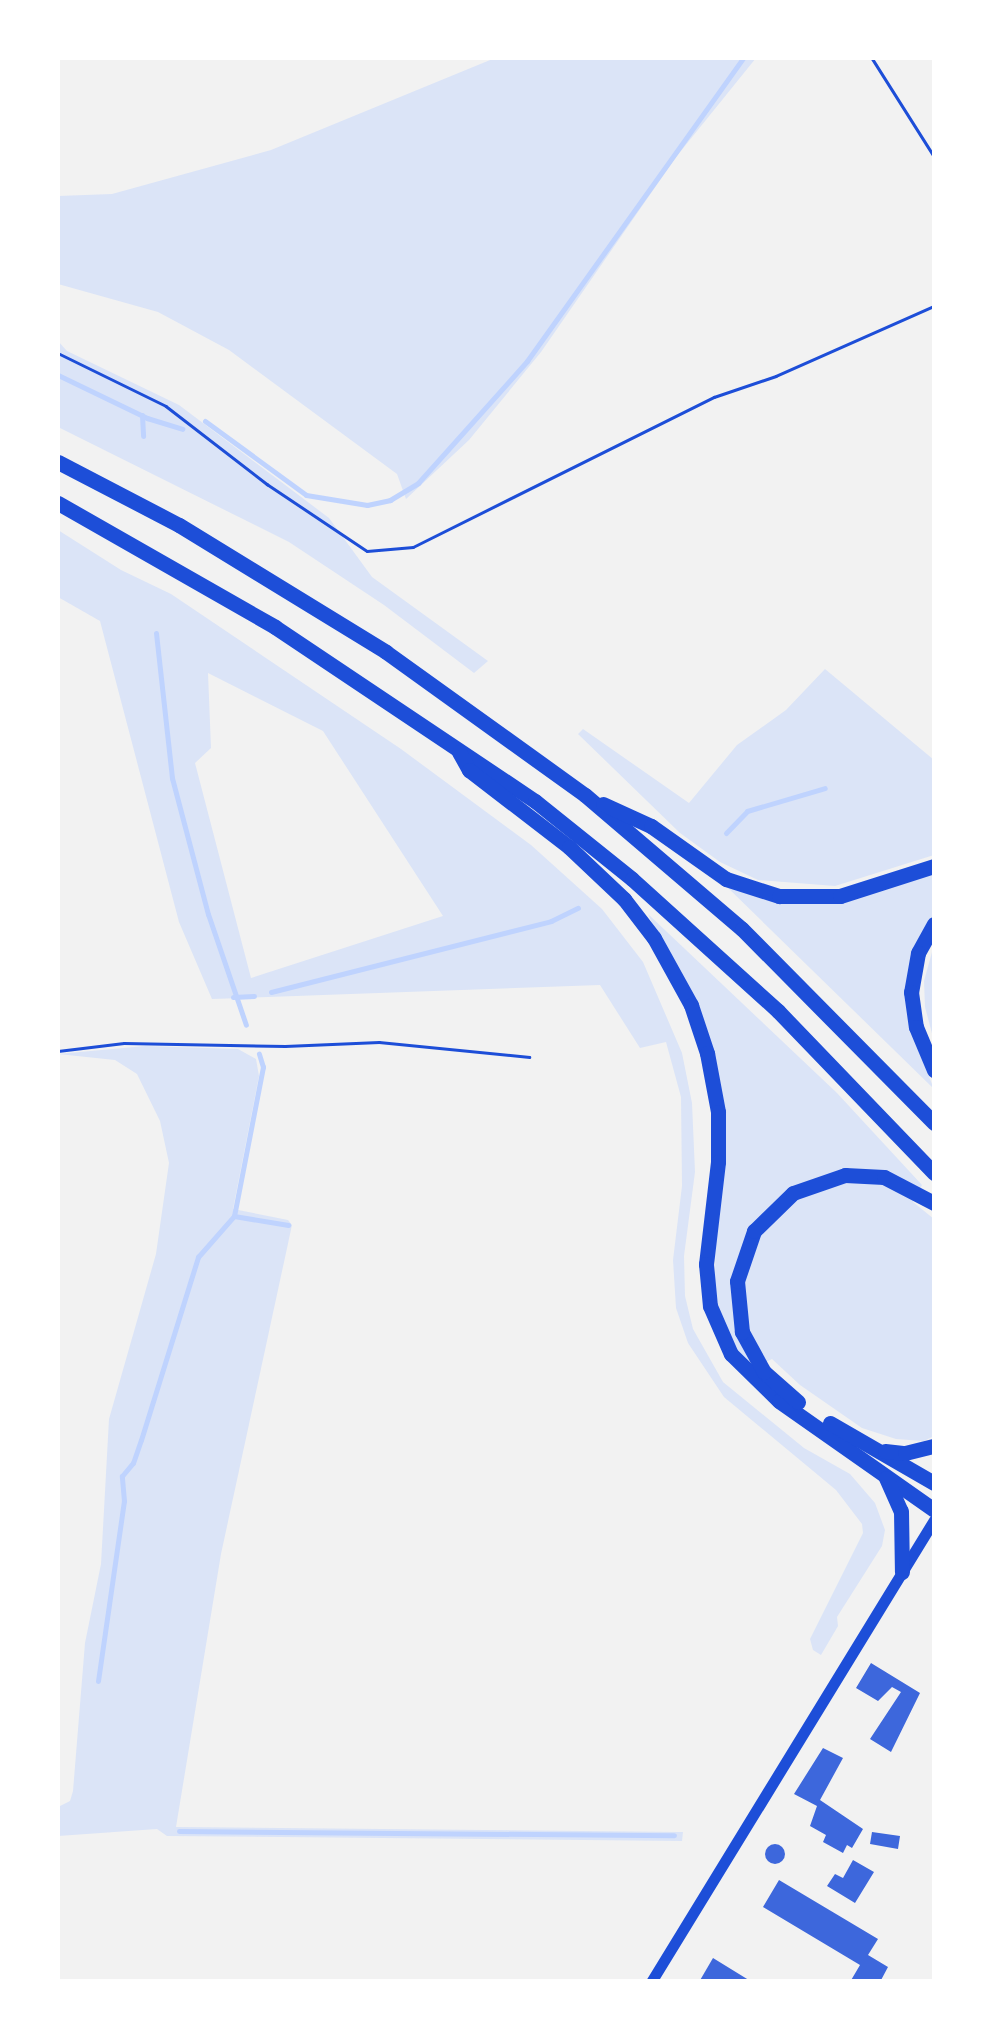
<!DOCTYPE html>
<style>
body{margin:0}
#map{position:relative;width:992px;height:2039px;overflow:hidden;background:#f2f2f2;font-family:Montserrat,sans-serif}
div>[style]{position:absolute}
.green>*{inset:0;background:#dbe4f7}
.stream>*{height:5px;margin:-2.5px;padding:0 2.5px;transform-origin:2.5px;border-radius:2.5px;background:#bfd3fe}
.building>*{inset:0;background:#3d67dc}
.round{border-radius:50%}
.path>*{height:2.5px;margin:-1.25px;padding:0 1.25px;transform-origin:1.25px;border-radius:1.25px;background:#1d4ed8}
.secondary>*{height:11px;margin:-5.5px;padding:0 5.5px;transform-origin:5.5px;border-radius:5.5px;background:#1d4ed8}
.motorway>*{height:15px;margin:-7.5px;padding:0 7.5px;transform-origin:7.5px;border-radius:7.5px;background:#1d4ed8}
span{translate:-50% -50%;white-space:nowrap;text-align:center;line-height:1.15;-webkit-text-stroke:9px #fff;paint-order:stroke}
.frame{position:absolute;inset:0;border:60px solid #fff;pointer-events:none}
</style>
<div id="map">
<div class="green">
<i style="clip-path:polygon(495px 58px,756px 58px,676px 157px,541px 352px,469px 440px,406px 499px,397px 474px,229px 350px,158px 312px,58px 284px,58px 196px,112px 194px,271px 150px)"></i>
<i style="clip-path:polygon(58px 341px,67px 351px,179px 405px,329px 518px,372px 577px,488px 661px,474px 673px,384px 605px,289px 542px,58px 427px)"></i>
<i style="clip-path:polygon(evenodd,58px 530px,121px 570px,171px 594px,401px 749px,531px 845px,602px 909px,643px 962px,682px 1053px,692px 1103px,695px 1172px,684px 1256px,685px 1296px,693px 1329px,723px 1382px,804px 1448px,850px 1474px,875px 1503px,885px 1530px,882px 1546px,837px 1617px,838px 1626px,821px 1655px,813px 1650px,810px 1639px,863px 1533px,862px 1524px,836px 1490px,724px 1397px,688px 1343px,676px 1308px,673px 1260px,682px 1186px,681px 1097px,666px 1042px,640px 1048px,600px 985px,212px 999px,179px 922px,100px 621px,58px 597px,58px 530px,208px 673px,323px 731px,443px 916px,251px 978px,195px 763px,211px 748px,208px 673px)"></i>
<i style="clip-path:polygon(825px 669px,934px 760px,934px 855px,835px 886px,758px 880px,720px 862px,680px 833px,578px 734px,583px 729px,689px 803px,737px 745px,786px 710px)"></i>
<i style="clip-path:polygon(934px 872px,934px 913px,914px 947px,918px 1049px,934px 1089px,726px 886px,766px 900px,841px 903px)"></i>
<i style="clip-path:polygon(648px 914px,837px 1093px,922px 1185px,913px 1202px,934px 1219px,934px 1436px,924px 1441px,896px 1439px,862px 1428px,800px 1385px,772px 1359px,752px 1369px,736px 1349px,721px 1319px,715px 1289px,717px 1067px)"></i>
<i style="clip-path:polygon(934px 945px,934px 1041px,925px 1007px,924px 981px)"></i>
<i style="clip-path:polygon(145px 1046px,238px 1049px,256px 1059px,259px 1076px,233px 1209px,288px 1220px,292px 1225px,221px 1554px,176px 1827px,679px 1832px,683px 1832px,682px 1841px,167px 1836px,157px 1829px,58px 1836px,58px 1807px,70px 1801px,73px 1791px,85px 1643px,101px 1564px,109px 1419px,156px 1254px,169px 1163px,160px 1121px,137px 1074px,115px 1060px,58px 1054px)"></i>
</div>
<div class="stream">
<i style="left:58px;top:375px;width:99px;rotate:25.8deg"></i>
<i style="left:147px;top:418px;width:37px;rotate:17deg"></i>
<i style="left:142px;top:415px;width:21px;rotate:87deg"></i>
<i style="left:205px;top:421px;width:125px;rotate:36.2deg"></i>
<i style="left:306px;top:495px;width:62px;rotate:9.3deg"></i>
<i style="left:367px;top:505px;width:24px;rotate:-12deg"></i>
<i style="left:390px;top:500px;width:33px;rotate:-31deg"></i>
<i style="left:418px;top:483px;width:164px;rotate:-48.2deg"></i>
<i style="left:527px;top:361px;width:372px;rotate:-54.5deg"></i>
<i style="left:156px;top:633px;width:146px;rotate:83.7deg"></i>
<i style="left:172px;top:778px;width:141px;rotate:75.2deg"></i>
<i style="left:208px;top:914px;width:117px;rotate:71.1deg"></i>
<i style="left:726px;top:833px;width:30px;rotate:-46deg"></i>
<i style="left:747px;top:811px;width:81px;rotate:-16.4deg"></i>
<i style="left:271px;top:992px;width:289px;rotate:-14.2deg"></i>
<i style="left:551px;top:921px;width:30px;rotate:-26deg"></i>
<i style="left:233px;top:997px;width:21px;rotate:-3deg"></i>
<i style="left:234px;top:1216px;width:55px;rotate:9.5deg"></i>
<i style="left:98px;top:1681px;width:182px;rotate:-81.8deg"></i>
<i style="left:124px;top:1501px;width:25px;rotate:-95deg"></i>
<i style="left:122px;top:1476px;width:17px;rotate:-50deg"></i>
<i style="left:133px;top:1463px;width:24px;rotate:-71deg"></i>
<i style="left:141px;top:1440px;width:192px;rotate:-72.7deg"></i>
<i style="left:198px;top:1257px;width:55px;rotate:-48.7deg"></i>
<i style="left:234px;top:1216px;width:152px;rotate:-79deg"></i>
<i style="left:263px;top:1067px;width:14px;rotate:-107deg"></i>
<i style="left:179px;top:1831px;width:495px;rotate:0.5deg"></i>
</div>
<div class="building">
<i style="clip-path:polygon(871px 1663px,920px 1693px,891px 1752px,870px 1739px,901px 1692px,892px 1687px,878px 1701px,856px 1688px)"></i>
<i style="clip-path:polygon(823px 1748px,843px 1758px,820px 1800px,863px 1829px,852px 1848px,847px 1845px,843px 1853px,823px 1842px,826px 1835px,810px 1826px,817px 1806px,794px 1794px)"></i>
<i style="clip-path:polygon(872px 1832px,900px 1836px,898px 1849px,870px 1844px)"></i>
<i class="round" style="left:765px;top:1844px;width:20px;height:20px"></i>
<i style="clip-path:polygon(853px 1860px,874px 1872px,855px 1903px,827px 1886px,835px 1874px,843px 1878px)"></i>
<i style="clip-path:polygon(779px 1880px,878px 1939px,868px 1955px,888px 1967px,880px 1982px,850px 1982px,860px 1965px,763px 1907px)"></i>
<i style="clip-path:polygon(713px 1958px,752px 1982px,699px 1982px)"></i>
</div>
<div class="path">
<i style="left:872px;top:58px;width:116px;rotate:57.7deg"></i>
<i style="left:58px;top:353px;width:120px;rotate:26.1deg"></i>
<i style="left:166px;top:406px;width:128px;rotate:37.7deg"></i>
<i style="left:267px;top:484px;width:120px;rotate:33.8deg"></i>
<i style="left:367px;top:551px;width:46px;rotate:-5deg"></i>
<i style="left:413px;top:547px;width:336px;rotate:-26.5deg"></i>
<i style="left:714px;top:397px;width:65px;rotate:-18.7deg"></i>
<i style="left:776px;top:376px;width:173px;rotate:-23.9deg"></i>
<i style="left:58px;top:1051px;width:66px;rotate:-6.9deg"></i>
<i style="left:124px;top:1043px;width:161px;rotate:1.1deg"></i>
<i style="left:285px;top:1046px;width:94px;rotate:-2.4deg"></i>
<i style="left:379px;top:1042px;width:151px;rotate:5.7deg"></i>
</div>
<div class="secondary">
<i style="left:651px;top:1982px;width:542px;rotate:-58.51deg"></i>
</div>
<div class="motorway">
<i style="left:58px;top:462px;width:136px;rotate:27.5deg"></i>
<i style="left:179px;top:525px;width:243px;rotate:31.5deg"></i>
<i style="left:386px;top:652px;width:245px;rotate:35.7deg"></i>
<i style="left:585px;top:795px;width:206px;rotate:40.5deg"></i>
<i style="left:742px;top:929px;width:273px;rotate:45.3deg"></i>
<i style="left:58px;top:503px;width:250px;rotate:29.7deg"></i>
<i style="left:275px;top:627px;width:313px;rotate:33.8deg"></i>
<i style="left:535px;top:801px;width:124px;rotate:38.8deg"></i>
<i style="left:632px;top:879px;width:197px;rotate:42.1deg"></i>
<i style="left:778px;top:1011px;width:225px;rotate:46.1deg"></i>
<i style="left:459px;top:752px;width:21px;rotate:61deg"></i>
<i style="left:469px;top:770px;width:126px;rotate:37.6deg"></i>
<i style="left:569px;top:847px;width:76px;rotate:43.4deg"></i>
<i style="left:624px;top:899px;width:49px;rotate:52.4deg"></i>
<i style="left:654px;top:938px;width:77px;rotate:61.1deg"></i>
<i style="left:691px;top:1005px;width:51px;rotate:71.6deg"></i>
<i style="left:707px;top:1053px;width:60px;rotate:79.4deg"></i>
<i style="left:718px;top:1112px;width:50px;rotate:90deg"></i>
<i style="left:718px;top:1162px;width:103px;rotate:96.7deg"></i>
<i style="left:706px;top:1264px;width:42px;rotate:84.6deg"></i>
<i style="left:710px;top:1306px;width:52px;rotate:66.4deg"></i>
<i style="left:731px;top:1354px;width:67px;rotate:44.4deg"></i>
<i style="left:779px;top:1401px;width:189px;rotate:35.1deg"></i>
<i style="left:603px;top:804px;width:53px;rotate:24.6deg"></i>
<i style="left:651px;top:826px;width:92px;rotate:35.2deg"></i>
<i style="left:726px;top:879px;width:56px;rotate:17.8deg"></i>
<i style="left:779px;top:896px;width:61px"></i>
<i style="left:840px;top:896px;width:99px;rotate:-17.7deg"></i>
<i style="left:934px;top:924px;width:33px;rotate:119deg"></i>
<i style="left:918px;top:953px;width:40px;rotate:100deg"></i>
<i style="left:911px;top:992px;width:35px;rotate:82deg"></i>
<i style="left:916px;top:1027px;width:47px;rotate:67.3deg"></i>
<i style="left:798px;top:1402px;width:45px;rotate:-138.6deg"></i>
<i style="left:764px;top:1372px;width:46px;rotate:-118.8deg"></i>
<i style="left:742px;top:1332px;width:51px;rotate:-95.6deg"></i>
<i style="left:737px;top:1281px;width:53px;rotate:-71.2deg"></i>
<i style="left:754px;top:1231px;width:54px;rotate:-44.3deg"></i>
<i style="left:793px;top:1193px;width:55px;rotate:-19.1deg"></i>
<i style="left:845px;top:1175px;width:39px;rotate:3deg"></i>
<i style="left:884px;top:1177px;width:56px;rotate:27.5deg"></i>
<i style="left:830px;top:1423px;width:120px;rotate:30deg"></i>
<i style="left:885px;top:1451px;width:20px;rotate:6deg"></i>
<i style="left:905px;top:1453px;width:30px;rotate:-14deg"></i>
<i style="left:886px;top:1478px;width:36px;rotate:66deg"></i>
<i style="left:901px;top:1511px;width:61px;rotate:89.1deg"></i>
</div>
<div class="frame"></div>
</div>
